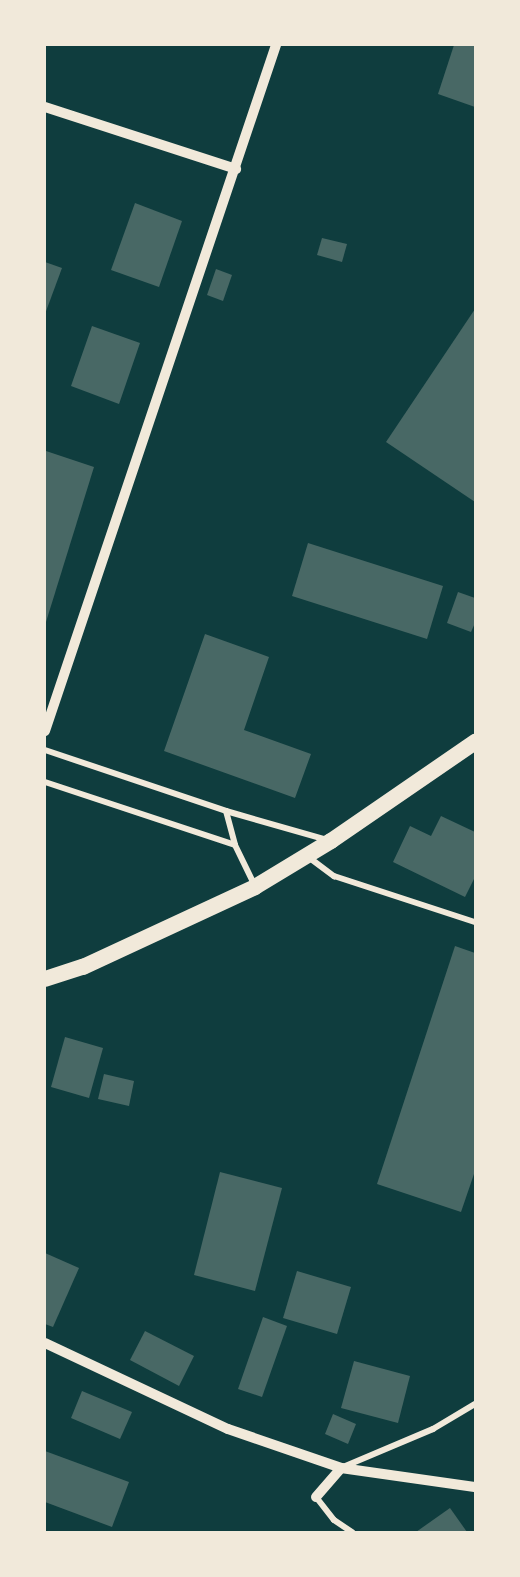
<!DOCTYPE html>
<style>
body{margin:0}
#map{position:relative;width:520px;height:1577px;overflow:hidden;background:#0f3d3e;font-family:"Alegreya Sans",sans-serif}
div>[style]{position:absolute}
.building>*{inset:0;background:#486865}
.minor>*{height:6px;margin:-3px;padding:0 3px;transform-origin:3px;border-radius:3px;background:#f1e9da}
.tertiary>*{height:10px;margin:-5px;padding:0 5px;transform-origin:5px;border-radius:5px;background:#f1e9da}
.trunk>*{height:16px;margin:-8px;padding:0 8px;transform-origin:8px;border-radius:8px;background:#f1e9da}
span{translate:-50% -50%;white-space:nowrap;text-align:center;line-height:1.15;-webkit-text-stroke:4.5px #f1e9da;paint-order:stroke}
.frame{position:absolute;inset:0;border:46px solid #f1e9da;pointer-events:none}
</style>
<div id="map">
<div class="building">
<i style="clip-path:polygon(454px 45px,475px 45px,475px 107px,438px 94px)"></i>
<i style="clip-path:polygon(135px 203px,182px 221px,159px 287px,111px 270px)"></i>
<i style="clip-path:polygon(322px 238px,347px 244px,342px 262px,317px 255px)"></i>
<i style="clip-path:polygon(45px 262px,62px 268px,45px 314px)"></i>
<i style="clip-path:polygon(216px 269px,232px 275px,223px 301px,207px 295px)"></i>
<i style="clip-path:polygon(475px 309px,475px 502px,386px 442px)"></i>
<i style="clip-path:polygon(92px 326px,140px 343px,119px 404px,71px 386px)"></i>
<i style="clip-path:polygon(46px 451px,94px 467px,46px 622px,45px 454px)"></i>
<i style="clip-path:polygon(308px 543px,443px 586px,427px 639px,292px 596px)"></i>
<i style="clip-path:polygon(458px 592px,475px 598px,475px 623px,471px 632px,447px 623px)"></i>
<i style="clip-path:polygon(205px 634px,269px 657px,244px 730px,311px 754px,295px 798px,164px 751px)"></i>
<i style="clip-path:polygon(441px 816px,475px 832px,475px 877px,465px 897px,393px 862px,410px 826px,431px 836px)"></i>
<i style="clip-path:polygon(455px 946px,475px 953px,475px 1171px,461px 1212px,377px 1184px)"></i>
<i style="clip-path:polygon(65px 1037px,103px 1048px,89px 1098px,51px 1087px)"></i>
<i style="clip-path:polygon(104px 1074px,134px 1081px,129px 1106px,98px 1099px)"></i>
<i style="clip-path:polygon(220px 1172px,282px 1188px,255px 1291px,194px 1275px)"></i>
<i style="clip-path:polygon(45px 1253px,79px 1268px,53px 1327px,45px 1324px)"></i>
<i style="clip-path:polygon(297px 1271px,351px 1287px,337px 1334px,283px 1318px)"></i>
<i style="clip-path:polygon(263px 1317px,287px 1326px,262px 1397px,238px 1389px)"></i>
<i style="clip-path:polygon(145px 1331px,194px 1356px,179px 1386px,130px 1360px)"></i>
<i style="clip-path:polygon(354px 1361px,410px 1376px,398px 1423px,341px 1408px)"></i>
<i style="clip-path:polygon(82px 1391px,132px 1412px,120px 1439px,71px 1418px)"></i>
<i style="clip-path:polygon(333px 1414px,356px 1424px,348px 1444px,325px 1434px)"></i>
<i style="clip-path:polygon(45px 1451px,129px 1482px,112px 1527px,45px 1502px)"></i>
<i style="clip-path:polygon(450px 1508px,467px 1532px,416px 1532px)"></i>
</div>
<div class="minor">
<i style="left:45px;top:750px;width:191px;rotate:18.6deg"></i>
<i style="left:226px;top:811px;width:105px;rotate:16deg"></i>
<i style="left:45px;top:782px;width:200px;rotate:18.3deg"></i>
<i style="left:235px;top:845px;width:46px;rotate:64deg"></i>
<i style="left:226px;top:811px;width:35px;rotate:75deg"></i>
<i style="left:307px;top:856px;width:34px;rotate:37deg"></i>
<i style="left:334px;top:876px;width:148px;rotate:18.1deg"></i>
<i style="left:343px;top:1467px;width:98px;rotate:-22.9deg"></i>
<i style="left:433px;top:1429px;width:49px;rotate:-30.8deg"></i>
<i style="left:316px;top:1497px;width:29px;rotate:52deg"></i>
<i style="left:334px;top:1520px;width:22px;rotate:34deg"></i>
</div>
<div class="tertiary">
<i style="left:45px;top:107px;width:201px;rotate:18deg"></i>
<i style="left:45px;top:731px;width:724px;rotate:-71.39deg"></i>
<i style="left:45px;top:1343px;width:202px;rotate:25.2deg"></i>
<i style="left:228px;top:1429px;width:120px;rotate:19deg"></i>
<i style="left:341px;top:1468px;width:135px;rotate:8.1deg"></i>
<i style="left:316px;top:1497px;width:38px;rotate:-49deg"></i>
</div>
<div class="trunk">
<i style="left:45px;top:979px;width:40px;rotate:-18deg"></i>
<i style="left:83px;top:967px;width:190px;rotate:-24.9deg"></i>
<i style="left:255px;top:887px;width:89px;rotate:-31.2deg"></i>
<i style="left:331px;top:841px;width:175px;rotate:-34.5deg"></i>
</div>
<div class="frame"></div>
</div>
